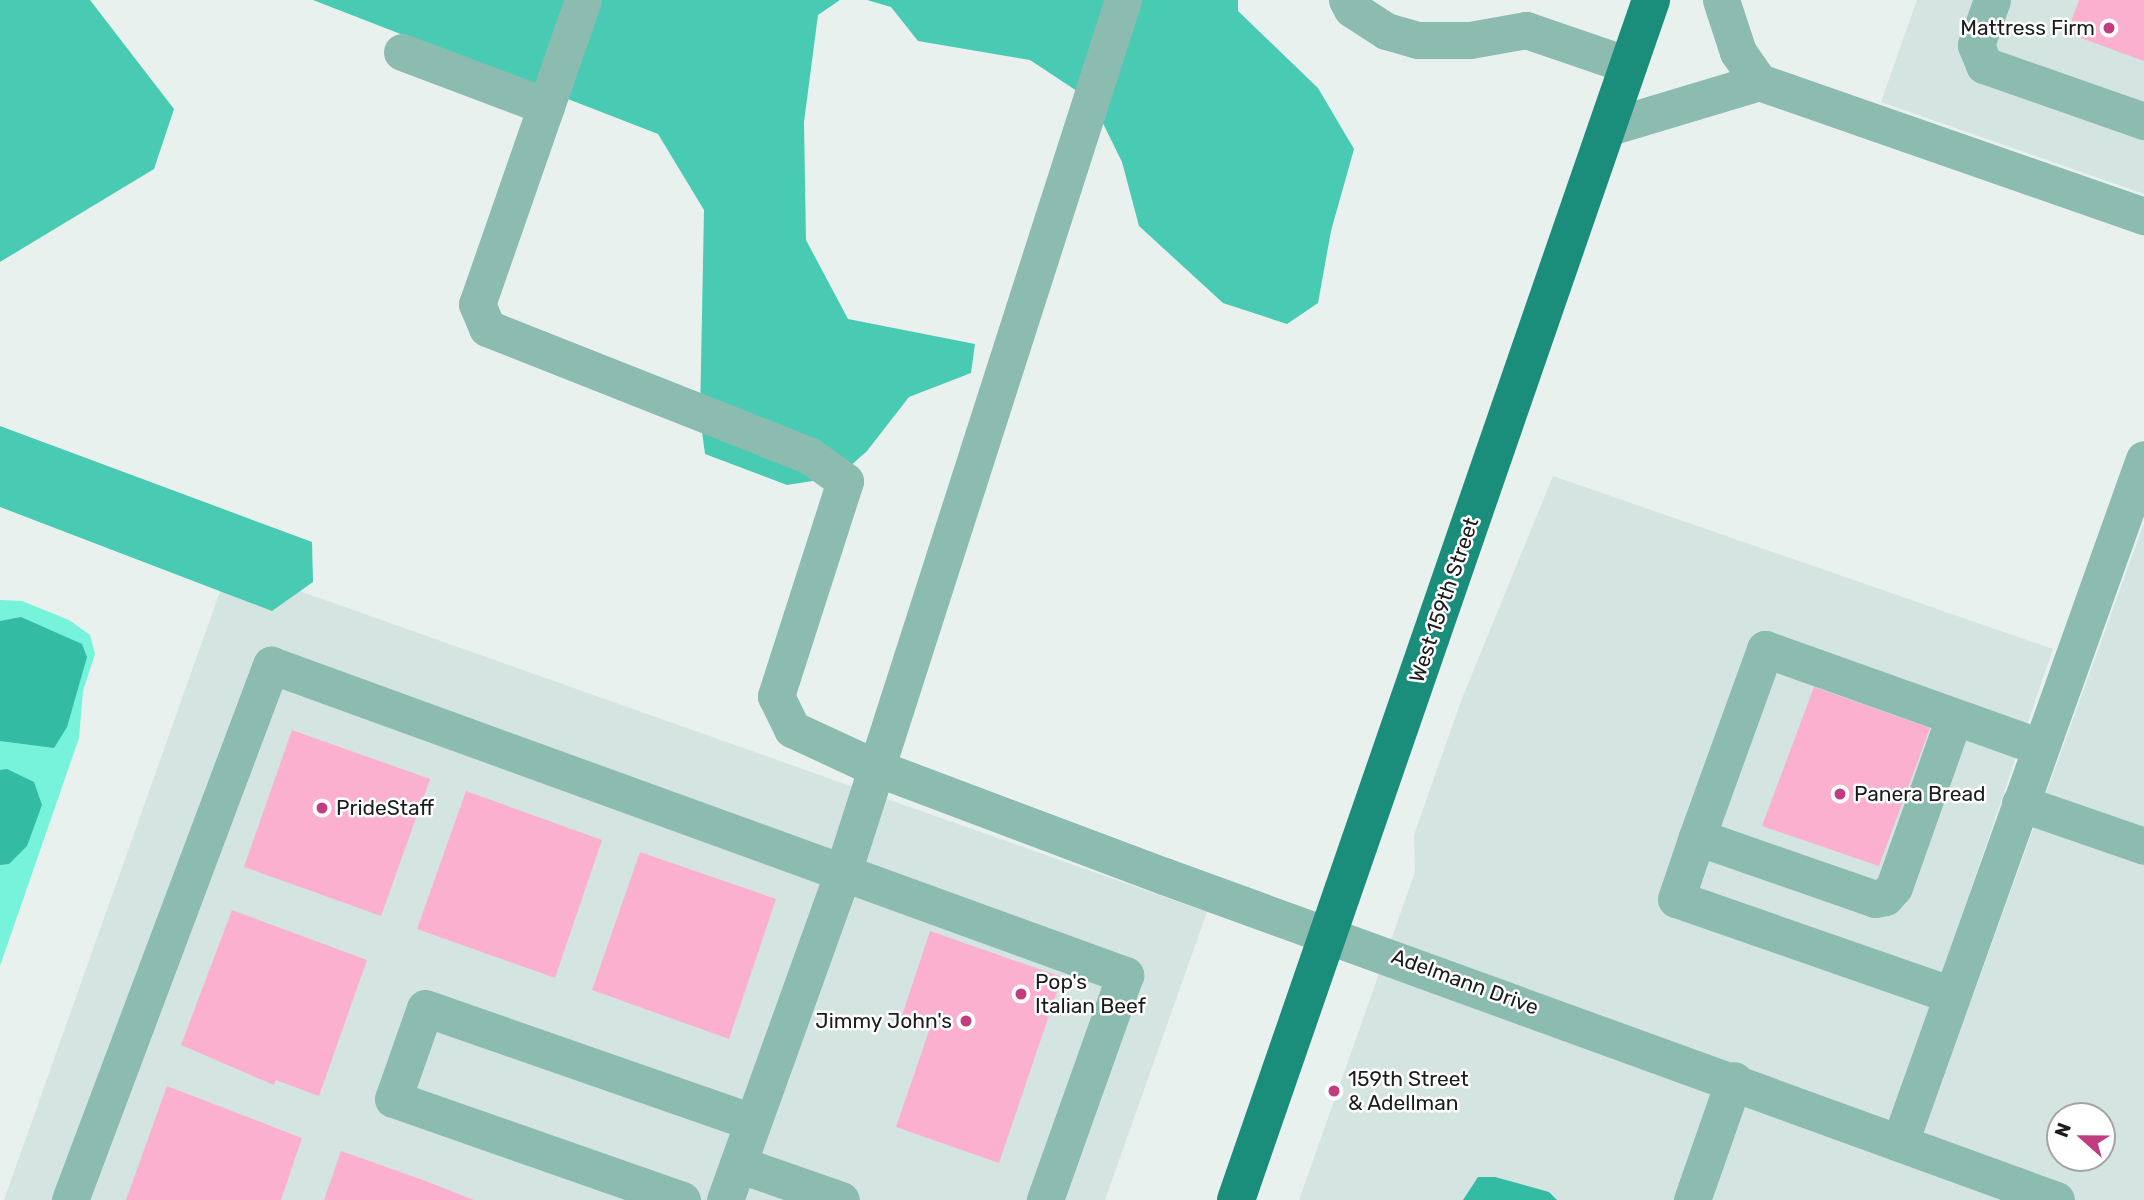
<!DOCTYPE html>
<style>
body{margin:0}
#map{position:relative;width:2144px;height:1200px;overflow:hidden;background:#e9f1ef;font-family:Rubik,sans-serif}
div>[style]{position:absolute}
.built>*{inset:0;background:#d4e5e1}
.green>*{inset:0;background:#76f3da}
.forest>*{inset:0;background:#49cbb3}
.water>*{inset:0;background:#33bba3}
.building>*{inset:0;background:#fbb0cf}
.minor>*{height:37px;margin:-18.5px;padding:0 18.5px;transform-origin:18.5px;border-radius:18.5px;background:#8cbcb0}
.major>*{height:38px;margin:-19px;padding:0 19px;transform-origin:19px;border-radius:19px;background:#1b8e7b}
.dots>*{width:19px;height:19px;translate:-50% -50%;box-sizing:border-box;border:4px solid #fff;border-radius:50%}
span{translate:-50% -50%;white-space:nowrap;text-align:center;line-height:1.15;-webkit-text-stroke:5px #fff;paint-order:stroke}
.poi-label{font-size:21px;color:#1a1d1c}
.right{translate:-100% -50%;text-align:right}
.left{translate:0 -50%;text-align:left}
.street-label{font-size:21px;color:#1a1d1c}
.north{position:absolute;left:2046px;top:1102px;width:70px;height:70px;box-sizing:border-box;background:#fff;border:2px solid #a3a5a4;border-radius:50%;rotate:291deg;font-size:19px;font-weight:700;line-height:28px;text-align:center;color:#1a1d1c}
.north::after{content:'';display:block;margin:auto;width:24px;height:32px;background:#c23d80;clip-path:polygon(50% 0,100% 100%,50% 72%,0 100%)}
</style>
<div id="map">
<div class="built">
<i style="clip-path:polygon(1917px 0,2144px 0,2144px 194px,1881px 102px)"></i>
<i style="clip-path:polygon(evenodd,1553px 476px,2053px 649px,1906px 1080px,1938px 1092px,2144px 523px,2144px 1200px,1299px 1200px,1415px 872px,1414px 835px,1461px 701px,1553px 476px,2060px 1116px,2102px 1116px,2102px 1158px,2060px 1158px,2060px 1116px)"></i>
<i style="clip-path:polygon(229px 566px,1207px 912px,1105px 1200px,4px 1200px)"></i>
</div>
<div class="green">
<i style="clip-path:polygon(0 600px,22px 601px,69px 620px,90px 635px,95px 654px,83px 691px,79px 738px,0 966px)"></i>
</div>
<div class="forest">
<i style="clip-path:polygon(0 0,90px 0,174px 109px,154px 169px,0 262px)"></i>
<i style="clip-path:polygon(313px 0,840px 0,818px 15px,804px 122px,806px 240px,848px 319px,975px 344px,971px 373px,909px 397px,867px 451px,838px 477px,787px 485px,705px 454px,700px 417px,704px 210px,658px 134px)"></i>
<i style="clip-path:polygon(867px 0,1238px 0,1238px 11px,1318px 88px,1354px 149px,1331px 231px,1318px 303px,1287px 324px,1223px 303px,1139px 226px,1122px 162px,1092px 101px,1030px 60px,918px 41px,891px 7px)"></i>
<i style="clip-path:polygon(0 426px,312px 542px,313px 582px,272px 611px,0 507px)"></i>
</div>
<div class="water">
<i style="clip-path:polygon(21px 617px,82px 644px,87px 657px,67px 727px,54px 748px,0 741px,0 621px)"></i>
<i style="clip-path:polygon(7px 769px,34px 782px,42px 805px,27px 846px,9px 864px,0 865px,0 770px)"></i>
<i style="clip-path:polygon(1478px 1177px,1495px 1177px,1549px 1192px,1557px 1200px,1463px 1200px)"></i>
</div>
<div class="building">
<i style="clip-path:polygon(2079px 0,2144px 0,2144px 61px,2067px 33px)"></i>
<i style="clip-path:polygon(1814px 687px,1930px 728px,1879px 866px,1762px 826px)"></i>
<i style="clip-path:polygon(292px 730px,430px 779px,381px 916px,244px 867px)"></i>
<i style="clip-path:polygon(466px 791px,602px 840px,555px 978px,417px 929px)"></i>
<i style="clip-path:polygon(640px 852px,776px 899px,729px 1039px,592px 990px)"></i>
<i style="clip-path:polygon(232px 910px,367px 960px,319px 1096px,276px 1080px,274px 1085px,181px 1045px)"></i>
<i style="clip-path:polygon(930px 931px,1062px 977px,999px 1163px,896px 1127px,929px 1031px,900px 1022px)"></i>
<i style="clip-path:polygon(167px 1086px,302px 1138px,281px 1200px,126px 1200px)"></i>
<i style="clip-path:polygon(341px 1151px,423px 1180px,474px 1200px,324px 1200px)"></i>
</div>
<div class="minor">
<i style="left:583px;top:0;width:322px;rotate:109.2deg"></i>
<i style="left:477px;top:304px;width:26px;rotate:67deg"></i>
<i style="left:487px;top:328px;width:347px;rotate:21.6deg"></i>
<i style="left:810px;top:456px;width:43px;rotate:35.5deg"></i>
<i style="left:845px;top:481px;width:226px;rotate:107.8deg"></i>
<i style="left:776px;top:696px;width:37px;rotate:64deg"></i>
<i style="left:792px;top:729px;width:90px;rotate:24.9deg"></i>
<i style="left:874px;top:767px;width:310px;rotate:20.6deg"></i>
<i style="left:1164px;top:876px;width:949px;rotate:19.96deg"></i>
<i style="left:1347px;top:0;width:10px;rotate:61deg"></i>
<i style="left:1352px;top:9px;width:40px;rotate:32.9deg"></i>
<i style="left:1386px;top:31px;width:32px;rotate:16deg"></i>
<i style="left:1417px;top:40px;width:53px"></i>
<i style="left:1470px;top:40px;width:57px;rotate:-10.1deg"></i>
<i style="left:1526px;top:30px;width:108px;rotate:18.9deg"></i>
<i style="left:1721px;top:0;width:55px;rotate:71.9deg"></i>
<i style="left:1738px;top:52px;width:37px;rotate:55deg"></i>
<i style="left:1992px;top:0;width:48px;rotate:109.6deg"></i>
<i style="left:1976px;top:45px;width:22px;rotate:68deg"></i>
<i style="left:1984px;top:65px;width:170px;rotate:19.3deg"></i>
<i style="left:402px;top:52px;width:154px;rotate:20.6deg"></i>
<i style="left:1606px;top:128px;width:160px;rotate:-16.7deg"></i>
<i style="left:1759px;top:82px;width:408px;rotate:19.2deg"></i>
<i style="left:2020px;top:803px;width:131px;rotate:19.1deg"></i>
<i style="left:1697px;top:837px;width:188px;rotate:19.2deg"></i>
<i style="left:1875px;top:899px;width:10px;rotate:-11deg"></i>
<i style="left:1885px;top:897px;width:13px;rotate:-48deg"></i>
<i style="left:1894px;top:887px;width:179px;rotate:-70.5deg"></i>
<i style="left:1952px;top:995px;width:292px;rotate:-160.8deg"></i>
<i style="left:1676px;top:899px;width:65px;rotate:-71.3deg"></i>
<i style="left:1697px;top:837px;width:200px;rotate:-70.1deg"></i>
<i style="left:1765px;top:649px;width:292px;rotate:19.6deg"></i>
<i style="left:1900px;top:1142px;width:725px;rotate:-70.34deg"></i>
<i style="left:738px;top:1164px;width:109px;rotate:19.3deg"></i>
<i style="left:70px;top:1200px;width:572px;rotate:-69.41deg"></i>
<i style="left:271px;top:665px;width:909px;rotate:19.95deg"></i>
<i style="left:1125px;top:975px;width:239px;rotate:109.6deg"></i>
<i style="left:682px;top:1200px;width:306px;rotate:-160.7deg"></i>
<i style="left:393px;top:1099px;width:96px;rotate:-70.6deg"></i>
<i style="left:425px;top:1008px;width:347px;rotate:19.2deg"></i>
<i style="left:725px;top:1200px;width:349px;rotate:-70.2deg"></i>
<i style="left:843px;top:872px;width:916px;rotate:-72.2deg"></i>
<i style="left:1692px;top:1200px;width:127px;rotate:-70.7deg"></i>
</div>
<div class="major">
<i style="left:1236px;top:1200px;width:1270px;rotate:-70.92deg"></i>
</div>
<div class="dots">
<i style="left:2109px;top:28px;background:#c23d80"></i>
<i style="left:1840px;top:794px;background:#c23d80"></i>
<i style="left:322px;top:808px;background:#c23d80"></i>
<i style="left:1021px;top:994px;background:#c23d80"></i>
<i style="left:966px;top:1021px;background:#c23d80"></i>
<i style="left:1334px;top:1091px;background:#c23d80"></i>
</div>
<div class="poi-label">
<span class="right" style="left:2095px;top:28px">Mattress Firm</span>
<span class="left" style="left:1854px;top:794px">Panera Bread</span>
<span class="left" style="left:336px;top:808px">PrideStaff</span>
<span class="left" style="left:1035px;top:994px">Pop's<br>Italian Beef</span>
<span class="right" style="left:952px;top:1021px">Jimmy John's</span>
<span class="left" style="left:1348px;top:1091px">159th Street<br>&amp; Adellman</span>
</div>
<div class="street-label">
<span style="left:1444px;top:600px;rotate:-71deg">West 159th Street</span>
<span style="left:1465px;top:982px;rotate:20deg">Adelmann Drive</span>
</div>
<div class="north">N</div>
</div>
